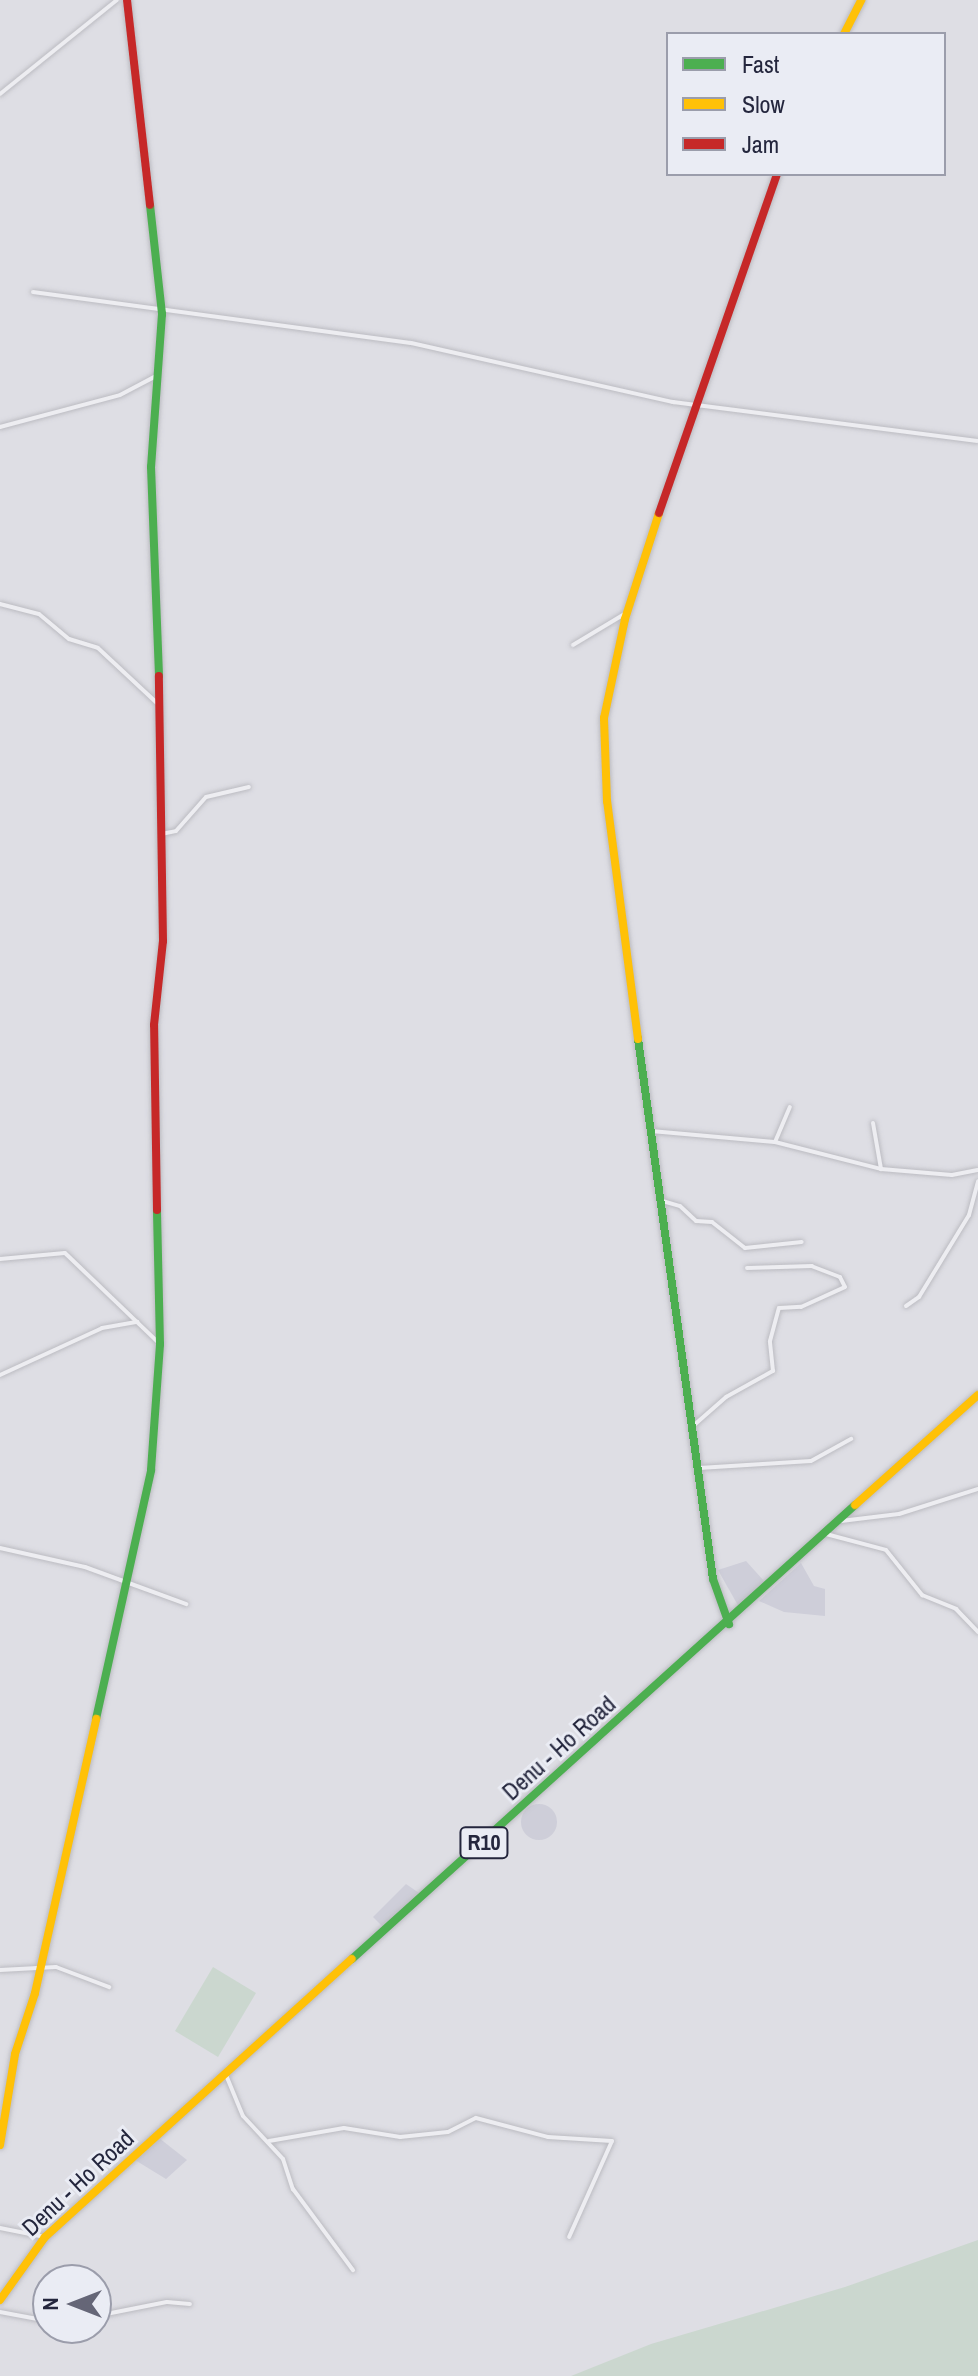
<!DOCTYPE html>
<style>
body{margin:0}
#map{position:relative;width:978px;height:2376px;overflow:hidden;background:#dedee4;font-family:"Archivo Narrow",sans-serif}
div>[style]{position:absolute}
.built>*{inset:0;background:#ceced9}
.round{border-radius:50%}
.green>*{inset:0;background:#cbd7cf}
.roads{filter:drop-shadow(0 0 2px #bbbbc1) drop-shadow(0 0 2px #bbbbc1)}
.street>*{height:4px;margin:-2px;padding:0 2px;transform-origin:2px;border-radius:2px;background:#ededf1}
.fast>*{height:8px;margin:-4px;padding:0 4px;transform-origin:4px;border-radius:4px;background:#4caf50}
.slow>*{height:8px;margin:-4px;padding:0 4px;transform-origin:4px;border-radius:4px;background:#ffc107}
.jam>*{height:8px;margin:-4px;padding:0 4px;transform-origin:4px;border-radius:4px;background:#c62828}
span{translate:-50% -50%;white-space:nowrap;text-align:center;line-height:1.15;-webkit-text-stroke:6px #eaecf4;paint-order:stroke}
.shield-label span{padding:2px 6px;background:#eaecf4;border:2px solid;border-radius:6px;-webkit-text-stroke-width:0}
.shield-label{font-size:22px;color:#24263d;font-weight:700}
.street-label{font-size:24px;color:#24263d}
.legend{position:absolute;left:666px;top:32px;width:280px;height:144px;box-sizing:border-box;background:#eaecf4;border:2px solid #9b9dab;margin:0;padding:10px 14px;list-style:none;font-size:24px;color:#24263d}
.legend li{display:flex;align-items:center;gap:16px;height:40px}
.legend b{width:40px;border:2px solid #9b9dab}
.north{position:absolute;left:32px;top:2264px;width:80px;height:80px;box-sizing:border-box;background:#eaecf4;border:2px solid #9b9dab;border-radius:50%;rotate:270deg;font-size:22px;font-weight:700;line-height:32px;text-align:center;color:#24263d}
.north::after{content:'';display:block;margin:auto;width:28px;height:36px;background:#656677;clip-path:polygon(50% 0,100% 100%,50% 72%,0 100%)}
</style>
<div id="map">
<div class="built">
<i style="clip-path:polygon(746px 1561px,765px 1582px,740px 1609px,718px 1570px)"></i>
<i style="clip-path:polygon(801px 1563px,814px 1586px,825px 1589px,825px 1616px,784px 1612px,759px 1601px)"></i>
<i class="round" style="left:521px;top:1804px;width:36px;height:36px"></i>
<i style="clip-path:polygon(406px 1884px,422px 1895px,384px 1928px,373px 1917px)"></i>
<i style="clip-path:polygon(159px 2138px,187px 2160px,166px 2179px,135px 2160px)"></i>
</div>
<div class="green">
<i style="clip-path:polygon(213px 1967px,256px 1993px,218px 2057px,175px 2031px)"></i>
<i style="clip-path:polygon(978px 2240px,978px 2376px,571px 2376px,651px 2344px,845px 2287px)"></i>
</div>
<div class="roads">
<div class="street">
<i style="left:0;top:94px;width:150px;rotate:-38.8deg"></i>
<i style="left:33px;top:292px;width:381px;rotate:7.7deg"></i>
<i style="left:411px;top:343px;width:269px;rotate:12.7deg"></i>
<i style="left:673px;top:402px;width:307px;rotate:7.3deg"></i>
<i style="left:0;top:427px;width:124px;rotate:-14.9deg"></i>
<i style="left:120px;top:395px;width:41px;rotate:-27.8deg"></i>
<i style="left:0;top:604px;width:40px;rotate:14.4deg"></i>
<i style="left:39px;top:614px;width:39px;rotate:40deg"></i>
<i style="left:69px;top:639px;width:30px;rotate:17deg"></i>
<i style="left:98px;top:648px;width:82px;rotate:43deg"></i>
<i style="left:573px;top:645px;width:62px;rotate:-31.1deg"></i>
<i style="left:161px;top:834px;width:15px;rotate:-11deg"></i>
<i style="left:176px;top:831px;width:45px;rotate:-48.6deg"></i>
<i style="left:206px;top:797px;width:44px;rotate:-13.1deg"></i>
<i style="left:873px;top:1123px;width:47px;rotate:80.1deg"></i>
<i style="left:651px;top:1131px;width:124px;rotate:5.1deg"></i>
<i style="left:775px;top:1142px;width:109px;rotate:14.3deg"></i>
<i style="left:881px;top:1169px;width:71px;rotate:4.8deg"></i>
<i style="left:952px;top:1175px;width:26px;rotate:-11deg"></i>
<i style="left:775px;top:1142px;width:38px;rotate:-67deg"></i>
<i style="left:659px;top:1200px;width:22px;rotate:16deg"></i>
<i style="left:680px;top:1206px;width:22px;rotate:43deg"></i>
<i style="left:696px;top:1221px;width:16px;rotate:4deg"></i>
<i style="left:712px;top:1222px;width:42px;rotate:38.2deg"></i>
<i style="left:745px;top:1248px;width:57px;rotate:-6deg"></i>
<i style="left:0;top:1259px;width:65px;rotate:-5.3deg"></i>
<i style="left:65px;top:1253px;width:132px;rotate:43.8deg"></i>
<i style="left:906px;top:1306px;width:16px;rotate:-35deg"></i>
<i style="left:919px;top:1297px;width:96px;rotate:-58.6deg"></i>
<i style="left:969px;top:1215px;width:35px;rotate:-75deg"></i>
<i style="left:0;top:1375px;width:112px;rotate:-24.7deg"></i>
<i style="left:102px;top:1328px;width:36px;rotate:-10deg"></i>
<i style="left:693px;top:1426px;width:44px;rotate:-41.3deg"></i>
<i style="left:726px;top:1397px;width:54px;rotate:-29deg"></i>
<i style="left:773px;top:1371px;width:30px;rotate:-96deg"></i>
<i style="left:770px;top:1341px;width:34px;rotate:-75deg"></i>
<i style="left:779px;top:1308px;width:22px;rotate:-3deg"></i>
<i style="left:801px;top:1307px;width:48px;rotate:-24.4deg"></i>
<i style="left:845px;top:1287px;width:11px;rotate:-117deg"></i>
<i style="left:840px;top:1277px;width:30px;rotate:-159deg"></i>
<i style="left:812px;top:1266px;width:65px;rotate:178.2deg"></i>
<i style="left:699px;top:1468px;width:112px;rotate:-3.6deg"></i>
<i style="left:811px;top:1461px;width:46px;rotate:-28.8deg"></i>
<i style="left:841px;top:1521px;width:58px;rotate:-6.9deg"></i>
<i style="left:899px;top:1514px;width:83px;rotate:-17.6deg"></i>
<i style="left:826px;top:1534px;width:62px;rotate:14.9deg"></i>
<i style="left:886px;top:1550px;width:58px;rotate:51.3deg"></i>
<i style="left:922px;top:1595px;width:37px;rotate:22deg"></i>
<i style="left:956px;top:1609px;width:32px;rotate:46deg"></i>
<i style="left:0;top:1548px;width:87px;rotate:12.6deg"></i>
<i style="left:85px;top:1567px;width:108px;rotate:20.1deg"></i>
<i style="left:0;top:1970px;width:56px;rotate:-3.1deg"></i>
<i style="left:56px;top:1967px;width:57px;rotate:20.7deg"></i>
<i style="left:226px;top:2075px;width:44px;rotate:67.5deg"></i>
<i style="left:243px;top:2116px;width:59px;rotate:47.1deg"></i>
<i style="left:283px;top:2159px;width:32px;rotate:72deg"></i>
<i style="left:293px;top:2189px;width:101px;rotate:53.5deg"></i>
<i style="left:269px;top:2141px;width:76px;rotate:-9.8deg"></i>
<i style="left:344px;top:2128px;width:57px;rotate:9.1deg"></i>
<i style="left:400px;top:2137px;width:48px;rotate:-5.9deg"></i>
<i style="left:448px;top:2132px;width:31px;rotate:-27deg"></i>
<i style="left:476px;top:2118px;width:74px;rotate:14.8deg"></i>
<i style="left:548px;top:2137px;width:64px;rotate:3.6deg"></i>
<i style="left:612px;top:2141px;width:105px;rotate:114.1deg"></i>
<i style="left:0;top:2228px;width:46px;rotate:11.3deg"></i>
<i style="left:0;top:2312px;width:49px;rotate:10.6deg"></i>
<i style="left:96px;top:2316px;width:72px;rotate:-11.2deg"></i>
<i style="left:167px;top:2302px;width:23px;rotate:5deg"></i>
</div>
<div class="fast">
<i style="left:150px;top:205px;width:110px;rotate:83.7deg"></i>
<i style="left:162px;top:314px;width:153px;rotate:94.1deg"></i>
<i style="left:151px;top:467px;width:209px;rotate:87.8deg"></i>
<i style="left:638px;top:1039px;width:545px;rotate:82.09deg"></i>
<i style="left:713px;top:1579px;width:48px;rotate:70.4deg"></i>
<i style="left:96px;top:1719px;width:255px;rotate:-77.5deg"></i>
<i style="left:151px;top:1470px;width:126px;rotate:-85.9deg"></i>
<i style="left:160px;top:1344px;width:134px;rotate:-91.3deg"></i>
<i style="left:352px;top:1959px;width:678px;rotate:-42.07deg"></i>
</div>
<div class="slow">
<i style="left:844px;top:34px;width:38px;rotate:-63deg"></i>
<i style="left:638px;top:1039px;width:240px;rotate:-97.4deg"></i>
<i style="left:607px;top:801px;width:83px;rotate:-92.1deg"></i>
<i style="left:604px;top:718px;width:101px;rotate:-78deg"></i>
<i style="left:625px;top:619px;width:111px;rotate:-72.2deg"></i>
<i style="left:855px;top:1505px;width:165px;rotate:-41.8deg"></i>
<i style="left:0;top:2145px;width:92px;rotate:-80.6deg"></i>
<i style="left:15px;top:2054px;width:64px;rotate:-71.8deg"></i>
<i style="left:35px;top:1993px;width:281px;rotate:-77.4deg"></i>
<i style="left:0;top:2300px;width:77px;rotate:-54.5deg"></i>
<i style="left:45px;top:2237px;width:414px;rotate:-42.2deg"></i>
</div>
<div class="jam">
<i style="left:127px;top:0;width:206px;rotate:83.6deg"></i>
<i style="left:659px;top:513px;width:359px;rotate:-70.8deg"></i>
<i style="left:157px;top:1210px;width:185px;rotate:-90.9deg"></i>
<i style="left:154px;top:1025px;width:84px;rotate:-83.9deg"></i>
<i style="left:163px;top:941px;width:265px;rotate:-90.9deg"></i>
</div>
</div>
<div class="shield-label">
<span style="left:484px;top:1843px">R10</span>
</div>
<div class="street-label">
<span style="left:559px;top:1748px;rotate:-42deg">Denu - Ho Road</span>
<span style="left:78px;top:2183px;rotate:-43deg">Denu - Ho Road</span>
</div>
<ul class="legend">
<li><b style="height:10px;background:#4caf50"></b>Fast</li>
<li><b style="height:10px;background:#ffc107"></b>Slow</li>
<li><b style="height:10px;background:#c62828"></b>Jam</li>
</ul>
<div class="north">N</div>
</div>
